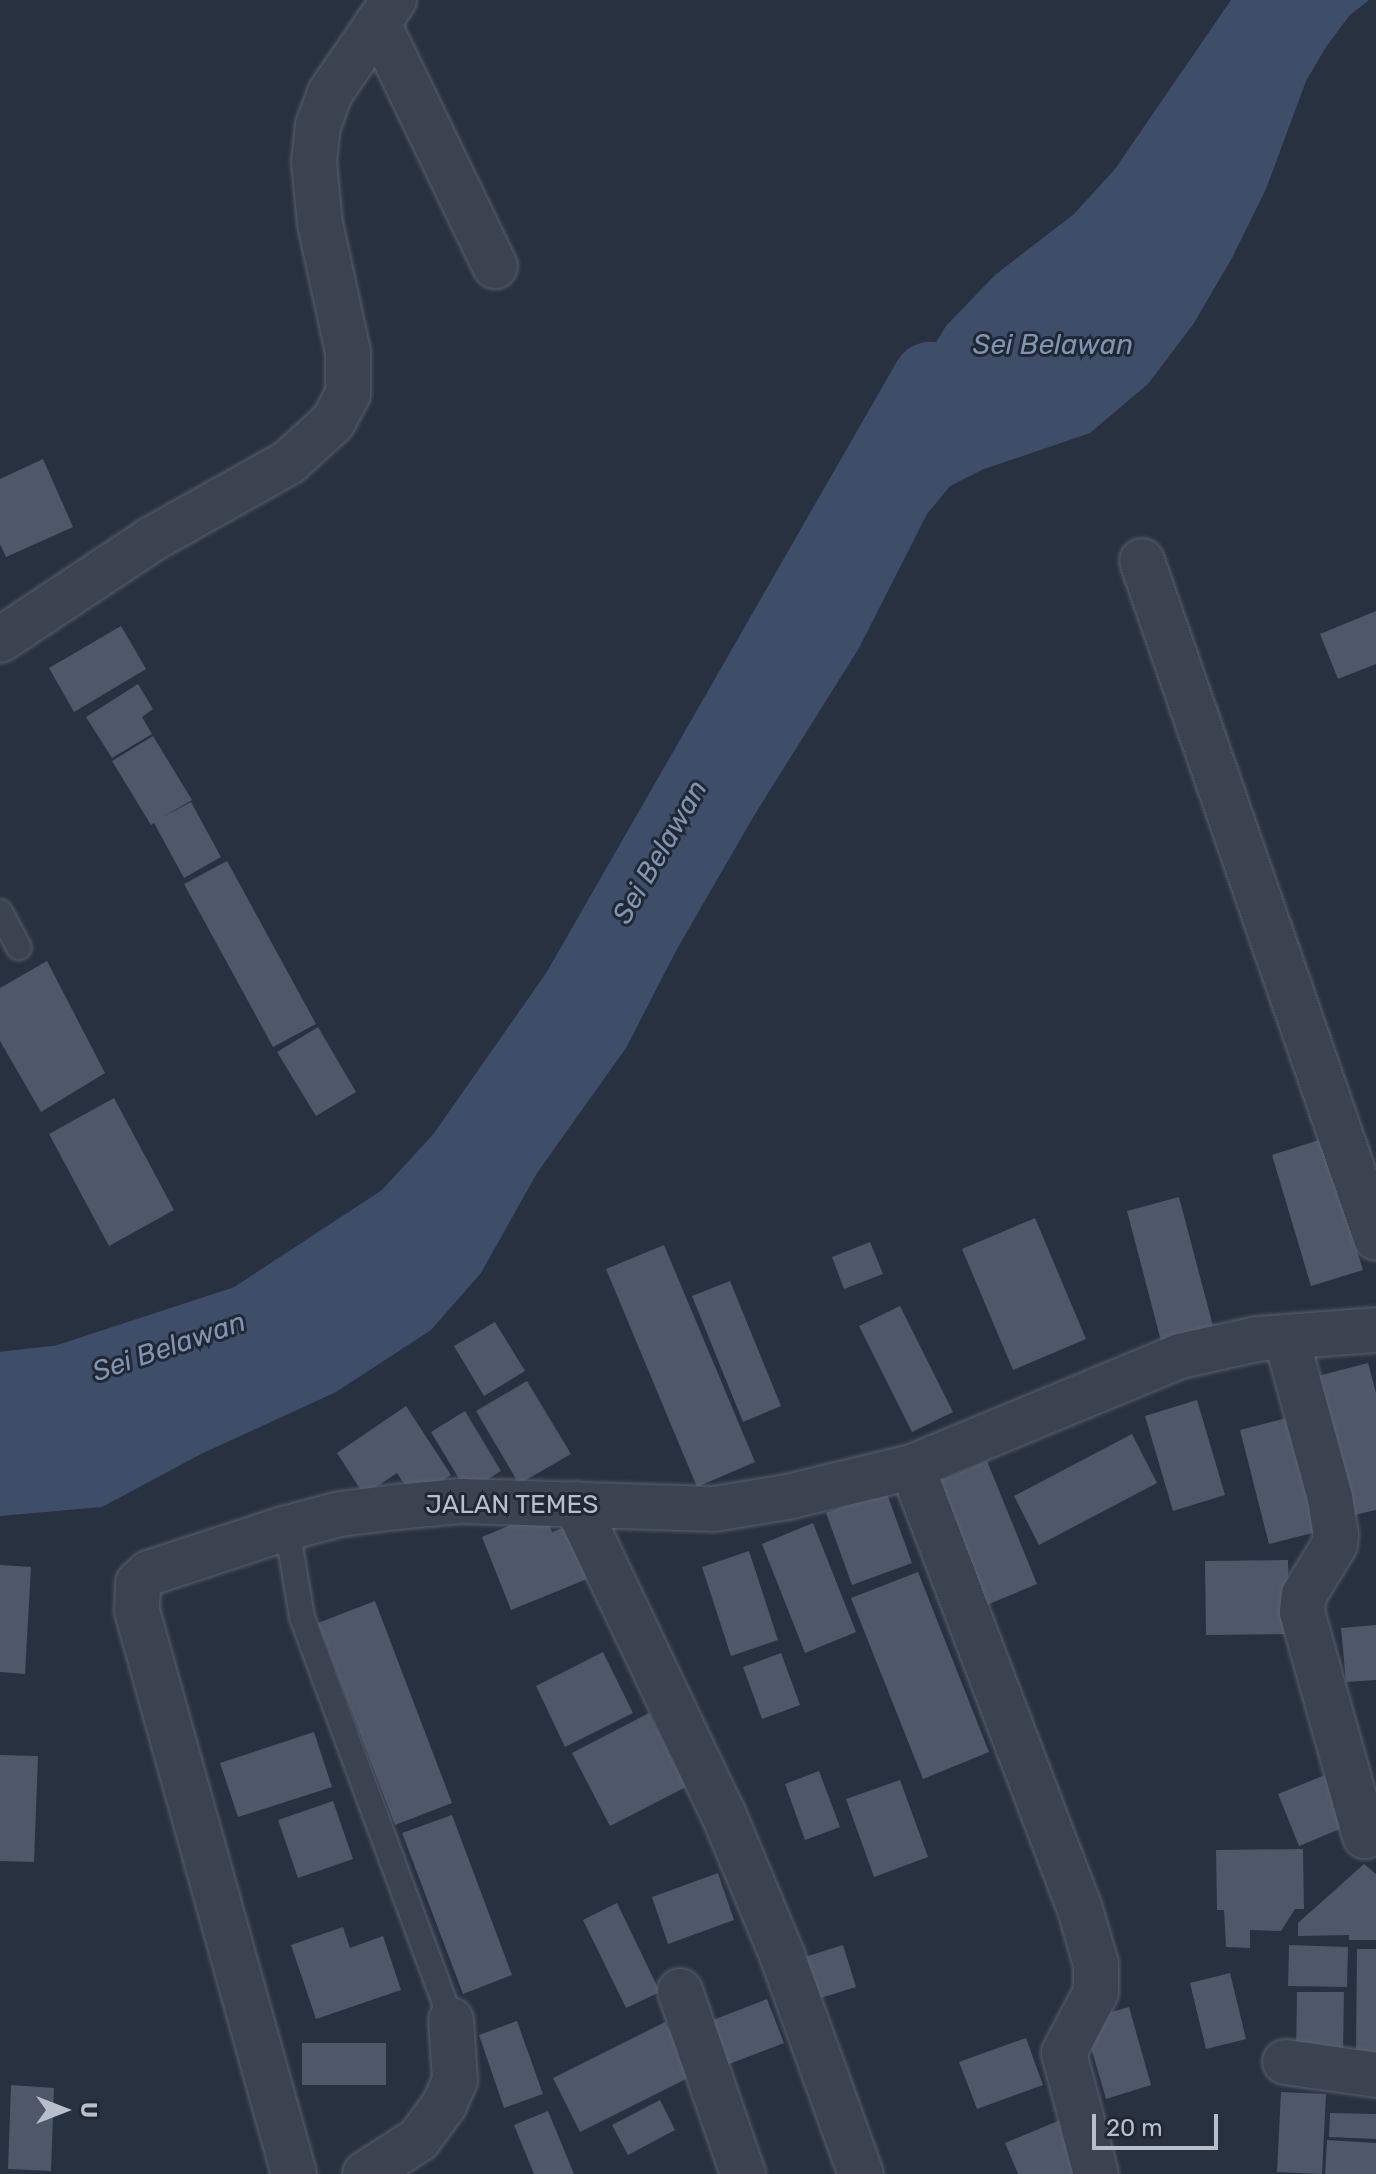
<!DOCTYPE html>
<style>
body{margin:0}
#map{position:relative;width:1376px;height:2174px;overflow:hidden;background:#273140;font-family:Rubik,sans-serif}
div>[style]{position:absolute}
.water>*{inset:0;background:#3e4e68}
.river>*{height:76px;margin:-38px;padding:0 38px;transform-origin:38px;border-radius:38px;background:#3e4e68}
.building>*{inset:0;background:#4e5869}
.roads{filter:drop-shadow(0 0 2px #59616e) drop-shadow(0 0 2px #59616e)}
.service>*{height:24px;margin:-12px;padding:0 12px;transform-origin:12px;border-radius:12px;background:#3c4350}
.minor>*{height:44px;margin:-22px;padding:0 22px;transform-origin:22px;border-radius:22px;background:#3c4350}
.tertiary>*{height:44px;margin:-22px;padding:0 22px;transform-origin:22px;border-radius:22px;background:#3c4350}
span{translate:-50% -50%;white-space:nowrap;text-align:center;line-height:1.15;-webkit-text-stroke:6px #202836;paint-order:stroke}
.street-label{font-size:26px;color:#b8bfcb}
.water-label{font-size:28px;color:#8194b0;font-style:italic}
.north{position:absolute;left:24px;top:2070px;width:80px;height:80px;-webkit-text-stroke:6px #202836;paint-order:stroke;rotate:90deg;font-size:22px;font-weight:700;line-height:32px;text-align:center;color:#b8bfcb}
.north::after{content:'';display:block;margin:auto;width:28px;height:36px;background:#b8bfcb;clip-path:polygon(50% 0,100% 100%,50% 72%,0 100%)}
.scale{position:absolute;left:1092px;top:2114px;width:126px;height:36px;box-sizing:border-box;border:4px solid #b8bfcb;border-top:0;padding-left:10px;font-size:24px;line-height:28px;white-space:nowrap;color:#b8bfcb;-webkit-text-stroke:6px #202836;paint-order:stroke}
</style>
<div id="map">
<div class="water">
<i style="clip-path:polygon(1231px 0,1369px 0,1349px 16px,1326px 47px,1306px 81px,1266px 189px,1232px 258px,1194px 323px,1148px 384px,1090px 433px,984px 469px,950px 486px,927px 514px,859px 648px,755px 814px,677px 949px,626px 1048px,537px 1173px,481px 1273px,431px 1330px,336px 1392px,201px 1454px,102px 1507px,0 1516px,0 1399px,93px 1380px,203px 1350px,339px 1280px,434px 1218px,461px 1190px,525px 1107px,642px 908px,703px 813px,757px 711px,802px 588px,867px 497px,927px 357px,946px 326px,995px 275px,1074px 214px,1115px 169px)"></i>
</div>
<div class="river">
<i style="left:0;top:1390px;width:63px;rotate:-6.3deg"></i>
<i style="left:63px;top:1383px;width:197px;rotate:-18.1deg"></i>
<i style="left:250px;top:1322px;width:186px;rotate:-33.2deg"></i>
<i style="left:406px;top:1220px;width:84px;rotate:-47.4deg"></i>
<i style="left:463px;top:1158px;width:200px;rotate:-55deg"></i>
<i style="left:578px;top:994px;width:708px;rotate:-60.17deg"></i>
</div>
<div class="building">
<i style="clip-path:polygon(43px 459px,73px 527px,6px 557px,0 544px,0 479px)"></i>
<i style="clip-path:polygon(1376px 611px,1376px 664px,1338px 679px,1320px 634px)"></i>
<i style="clip-path:polygon(121px 626px,146px 669px,74px 712px,49px 668px)"></i>
<i style="clip-path:polygon(138px 684px,153px 709px,142px 717px,152px 734px,112px 758px,86px 717px)"></i>
<i style="clip-path:polygon(153px 736px,192px 800px,161px 818px,191px 802px,221px 857px,184px 878px,154px 823px,151px 825px,112px 761px)"></i>
<i style="clip-path:polygon(227px 861px,316px 1024px,273px 1047px,184px 884px)"></i>
<i style="clip-path:polygon(47px 961px,105px 1073px,41px 1112px,0 1041px,0 988px)"></i>
<i style="clip-path:polygon(318px 1027px,356px 1092px,316px 1116px,277px 1052px)"></i>
<i style="clip-path:polygon(114px 1098px,174px 1210px,109px 1246px,49px 1134px)"></i>
<i style="clip-path:polygon(1322px 1139px,1363px 1270px,1311px 1286px,1272px 1155px)"></i>
<i style="clip-path:polygon(1179px 1197px,1213px 1326px,1161px 1341px,1127px 1211px)"></i>
<i style="clip-path:polygon(1035px 1218px,1086px 1339px,1013px 1370px,962px 1249px)"></i>
<i style="clip-path:polygon(870px 1242px,883px 1274px,844px 1289px,832px 1257px)"></i>
<i style="clip-path:polygon(664px 1245px,755px 1462px,697px 1487px,606px 1269px)"></i>
<i style="clip-path:polygon(730px 1281px,781px 1406px,743px 1422px,692px 1296px)"></i>
<i style="clip-path:polygon(900px 1306px,953px 1412px,912px 1432px,859px 1326px)"></i>
<i style="clip-path:polygon(495px 1322px,525px 1371px,484px 1396px,454px 1346px)"></i>
<i style="clip-path:polygon(1368px 1363px,1376px 1393px,1376px 1510px,1341px 1518px,1306px 1379px)"></i>
<i style="clip-path:polygon(527px 1381px,571px 1454px,519px 1484px,476px 1411px)"></i>
<i style="clip-path:polygon(1197px 1400px,1225px 1495px,1173px 1511px,1145px 1416px)"></i>
<i style="clip-path:polygon(406px 1406px,451px 1475px,414px 1499px,397px 1473px,364px 1495px,337px 1453px)"></i>
<i style="clip-path:polygon(465px 1411px,501px 1471px,467px 1492px,431px 1432px)"></i>
<i style="clip-path:polygon(1295px 1416px,1324px 1530px,1269px 1544px,1240px 1430px)"></i>
<i style="clip-path:polygon(1132px 1434px,1157px 1483px,1039px 1545px,1014px 1496px)"></i>
<i style="clip-path:polygon(987px 1461px,1037px 1584px,977px 1609px,927px 1486px)"></i>
<i style="clip-path:polygon(886px 1491px,912px 1563px,852px 1585px,826px 1513px)"></i>
<i style="clip-path:polygon(544px 1511px,552px 1532px,566px 1527px,587px 1579px,511px 1610px,482px 1537px)"></i>
<i style="clip-path:polygon(813px 1523px,856px 1632px,805px 1653px,762px 1544px)"></i>
<i style="clip-path:polygon(749px 1551px,778px 1640px,731px 1656px,702px 1567px)"></i>
<i style="clip-path:polygon(1288px 1560px,1290px 1634px,1206px 1635px,1205px 1561px)"></i>
<i style="clip-path:polygon(0 1565px,31px 1567px,25px 1674px,0 1672px)"></i>
<i style="clip-path:polygon(918px 1572px,989px 1752px,923px 1779px,851px 1598px)"></i>
<i style="clip-path:polygon(375px 1601px,452px 1803px,395px 1825px,318px 1623px)"></i>
<i style="clip-path:polygon(1376px 1625px,1376px 1680px,1346px 1682px,1341px 1628px)"></i>
<i style="clip-path:polygon(603px 1652px,633px 1713px,565px 1747px,536px 1686px)"></i>
<i style="clip-path:polygon(781px 1653px,800px 1705px,762px 1719px,743px 1667px)"></i>
<i style="clip-path:polygon(649px 1713px,686px 1787px,610px 1826px,572px 1753px)"></i>
<i style="clip-path:polygon(314px 1732px,332px 1787px,238px 1817px,220px 1763px)"></i>
<i style="clip-path:polygon(0 1755px,38px 1756px,34px 1862px,0 1861px)"></i>
<i style="clip-path:polygon(819px 1771px,840px 1827px,805px 1840px,785px 1784px)"></i>
<i style="clip-path:polygon(1330px 1773px,1352px 1824px,1299px 1846px,1278px 1794px)"></i>
<i style="clip-path:polygon(900px 1780px,928px 1857px,874px 1877px,846px 1799px)"></i>
<i style="clip-path:polygon(333px 1801px,353px 1859px,298px 1878px,278px 1820px)"></i>
<i style="clip-path:polygon(452px 1815px,512px 1975px,463px 1994px,402px 1833px)"></i>
<i style="clip-path:polygon(1303px 1849px,1304px 1909px,1295px 1909px,1281px 1931px,1250px 1930px,1250px 1948px,1226px 1947px,1224px 1910px,1217px 1910px,1216px 1850px)"></i>
<i style="clip-path:polygon(1364px 1864px,1376px 1874px,1376px 1940px,1349px 1940px,1349px 1935px,1298px 1936px,1298px 1923px)"></i>
<i style="clip-path:polygon(718px 1873px,734px 1920px,668px 1944px,652px 1897px)"></i>
<i style="clip-path:polygon(617px 1903px,660px 1992px,626px 2008px,583px 1920px)"></i>
<i style="clip-path:polygon(343px 1927px,350px 1948px,383px 1936px,401px 1990px,316px 2019px,291px 1945px)"></i>
<i style="clip-path:polygon(843px 1945px,856px 1987px,808px 2002px,795px 1960px)"></i>
<i style="clip-path:polygon(1289px 1945px,1348px 1947px,1347px 1987px,1288px 1986px)"></i>
<i style="clip-path:polygon(1357px 1949px,1376px 1949px,1376px 2053px,1356px 2053px)"></i>
<i style="clip-path:polygon(1230px 1973px,1246px 2039px,1206px 2049px,1190px 1983px)"></i>
<i style="clip-path:polygon(1297px 1992px,1344px 1992px,1343px 2054px,1296px 2054px)"></i>
<i style="clip-path:polygon(767px 1999px,784px 2043px,716px 2069px,700px 2025px)"></i>
<i style="clip-path:polygon(1129px 2007px,1151px 2085px,1106px 2099px,1083px 2020px)"></i>
<i style="clip-path:polygon(517px 2021px,543px 2094px,504px 2108px,479px 2035px)"></i>
<i style="clip-path:polygon(665px 2022px,692px 2076px,580px 2132px,553px 2078px)"></i>
<i style="clip-path:polygon(1026px 2038px,1043px 2085px,977px 2109px,959px 2062px)"></i>
<i style="clip-path:polygon(302px 2043px,386px 2043px,386px 2085px,302px 2085px)"></i>
<i style="clip-path:polygon(11px 2085px,54px 2088px,51px 2171px,8px 2169px)"></i>
<i style="clip-path:polygon(1281px 2092px,1326px 2094px,1322px 2174px,1277px 2172px)"></i>
<i style="clip-path:polygon(660px 2100px,675px 2130px,628px 2155px,612px 2125px)"></i>
<i style="clip-path:polygon(548px 2111px,574px 2174px,534px 2174px,514px 2125px)"></i>
<i style="clip-path:polygon(1330px 2113px,1376px 2114px,1376px 2139px,1329px 2137px)"></i>
<i style="clip-path:polygon(1065px 2118px,1088px 2174px,1018px 2174px,1005px 2143px)"></i>
<i style="clip-path:polygon(1327px 2140px,1376px 2143px,1376px 2174px,1325px 2174px)"></i>
</div>
<div class="roads">
<div class="service">
<i style="left:0;top:912px;width:40px;rotate:62deg"></i>
<i style="left:287px;top:1528px;width:90px;rotate:80.4deg"></i>
<i style="left:302px;top:1617px;width:430px;rotate:69.7deg"></i>
</div>
<div class="minor">
<i style="left:378px;top:23px;width:270px;rotate:64.3deg"></i>
<i style="left:1142px;top:561px;width:716px;rotate:70.93deg"></i>
<i style="left:1286px;top:1337px;width:167px;rotate:74.7deg"></i>
<i style="left:1330px;top:1498px;width:36px;rotate:81deg"></i>
<i style="left:1336px;top:1534px;width:10px;rotate:96deg"></i>
<i style="left:1335px;top:1544px;width:60px;rotate:121.3deg"></i>
<i style="left:1304px;top:1595px;width:17px;rotate:97deg"></i>
<i style="left:1302px;top:1612px;width:233px;rotate:74.3deg"></i>
<i style="left:912px;top:1467px;width:470px;rotate:69.2deg"></i>
<i style="left:1079px;top:1906px;width:60px;rotate:73.7deg"></i>
<i style="left:1096px;top:1964px;width:28px;rotate:90deg"></i>
<i style="left:1096px;top:1992px;width:69px;rotate:117.7deg"></i>
<i style="left:1064px;top:2053px;width:125px;rotate:75.2deg"></i>
<i style="left:576px;top:1504px;width:342px;rotate:64.6deg"></i>
<i style="left:723px;top:1813px;width:154px;rotate:67.4deg"></i>
<i style="left:782px;top:1955px;width:233px;rotate:70.2deg"></i>
<i style="left:680px;top:1991px;width:194px;rotate:71deg"></i>
<i style="left:1285px;top:2062px;width:92px;rotate:8.1deg"></i>
<i style="left:294px;top:2174px;width:584px;rotate:-105.58deg"></i>
<i style="left:137px;top:1611px;width:28px;rotate:-88deg"></i>
<i style="left:138px;top:1583px;width:15px;rotate:-42deg"></i>
<i style="left:149px;top:1573px;width:145px;rotate:-18.1deg"></i>
<i style="left:287px;top:1528px;width:55px;rotate:-14.8deg"></i>
<i style="left:340px;top:1514px;width:56px;rotate:-7.1deg"></i>
<i style="left:396px;top:1507px;width:65px;rotate:-5.3deg"></i>
<i style="left:461px;top:1501px;width:253px;rotate:1.8deg"></i>
<i style="left:714px;top:1509px;width:74px;rotate:-9.3deg"></i>
<i style="left:787px;top:1497px;width:129px;rotate:-13.5deg"></i>
<i style="left:912px;top:1467px;width:290px;rotate:-22.5deg"></i>
<i style="left:1180px;top:1356px;width:79px;rotate:-12.4deg"></i>
<i style="left:1257px;top:1339px;width:119px;rotate:-4.3deg"></i>
<i style="left:365px;top:2174px;width:64px;rotate:-32.9deg"></i>
<i style="left:419px;top:2139px;width:42px;rotate:-53.7deg"></i>
<i style="left:444px;top:2105px;width:27px;rotate:-66deg"></i>
<i style="left:455px;top:2080px;width:60px;rotate:-93.8deg"></i>
</div>
<div class="tertiary">
<i style="left:0;top:640px;width:182px;rotate:-33.6deg"></i>
<i style="left:152px;top:539px;width:157px;rotate:-29.3deg"></i>
<i style="left:289px;top:462px;width:59px;rotate:-42.3deg"></i>
<i style="left:333px;top:422px;width:32px;rotate:-62deg"></i>
<i style="left:348px;top:394px;width:42px;rotate:-90deg"></i>
<i style="left:348px;top:352px;width:131px;rotate:-102.3deg"></i>
<i style="left:320px;top:224px;width:62px;rotate:-95.5deg"></i>
<i style="left:314px;top:162px;width:36px;rotate:-84deg"></i>
<i style="left:318px;top:126px;width:35px;rotate:-70deg"></i>
<i style="left:330px;top:93px;width:113px;rotate:-55.5deg"></i>
</div>
</div>
<div class="street-label">
<span style="left:512px;top:1505px">JALAN TEMES</span>
</div>
<div class="water-label">
<span style="left:1053px;top:345px">Sei Belawan</span>
<span style="left:660px;top:852px;rotate:-60deg">Sei Belawan</span>
<span style="left:169px;top:1347px;rotate:-19deg">Sei Belawan</span>
</div>
<div class="north">U</div>
<div class="scale">20 m</div>
</div>
